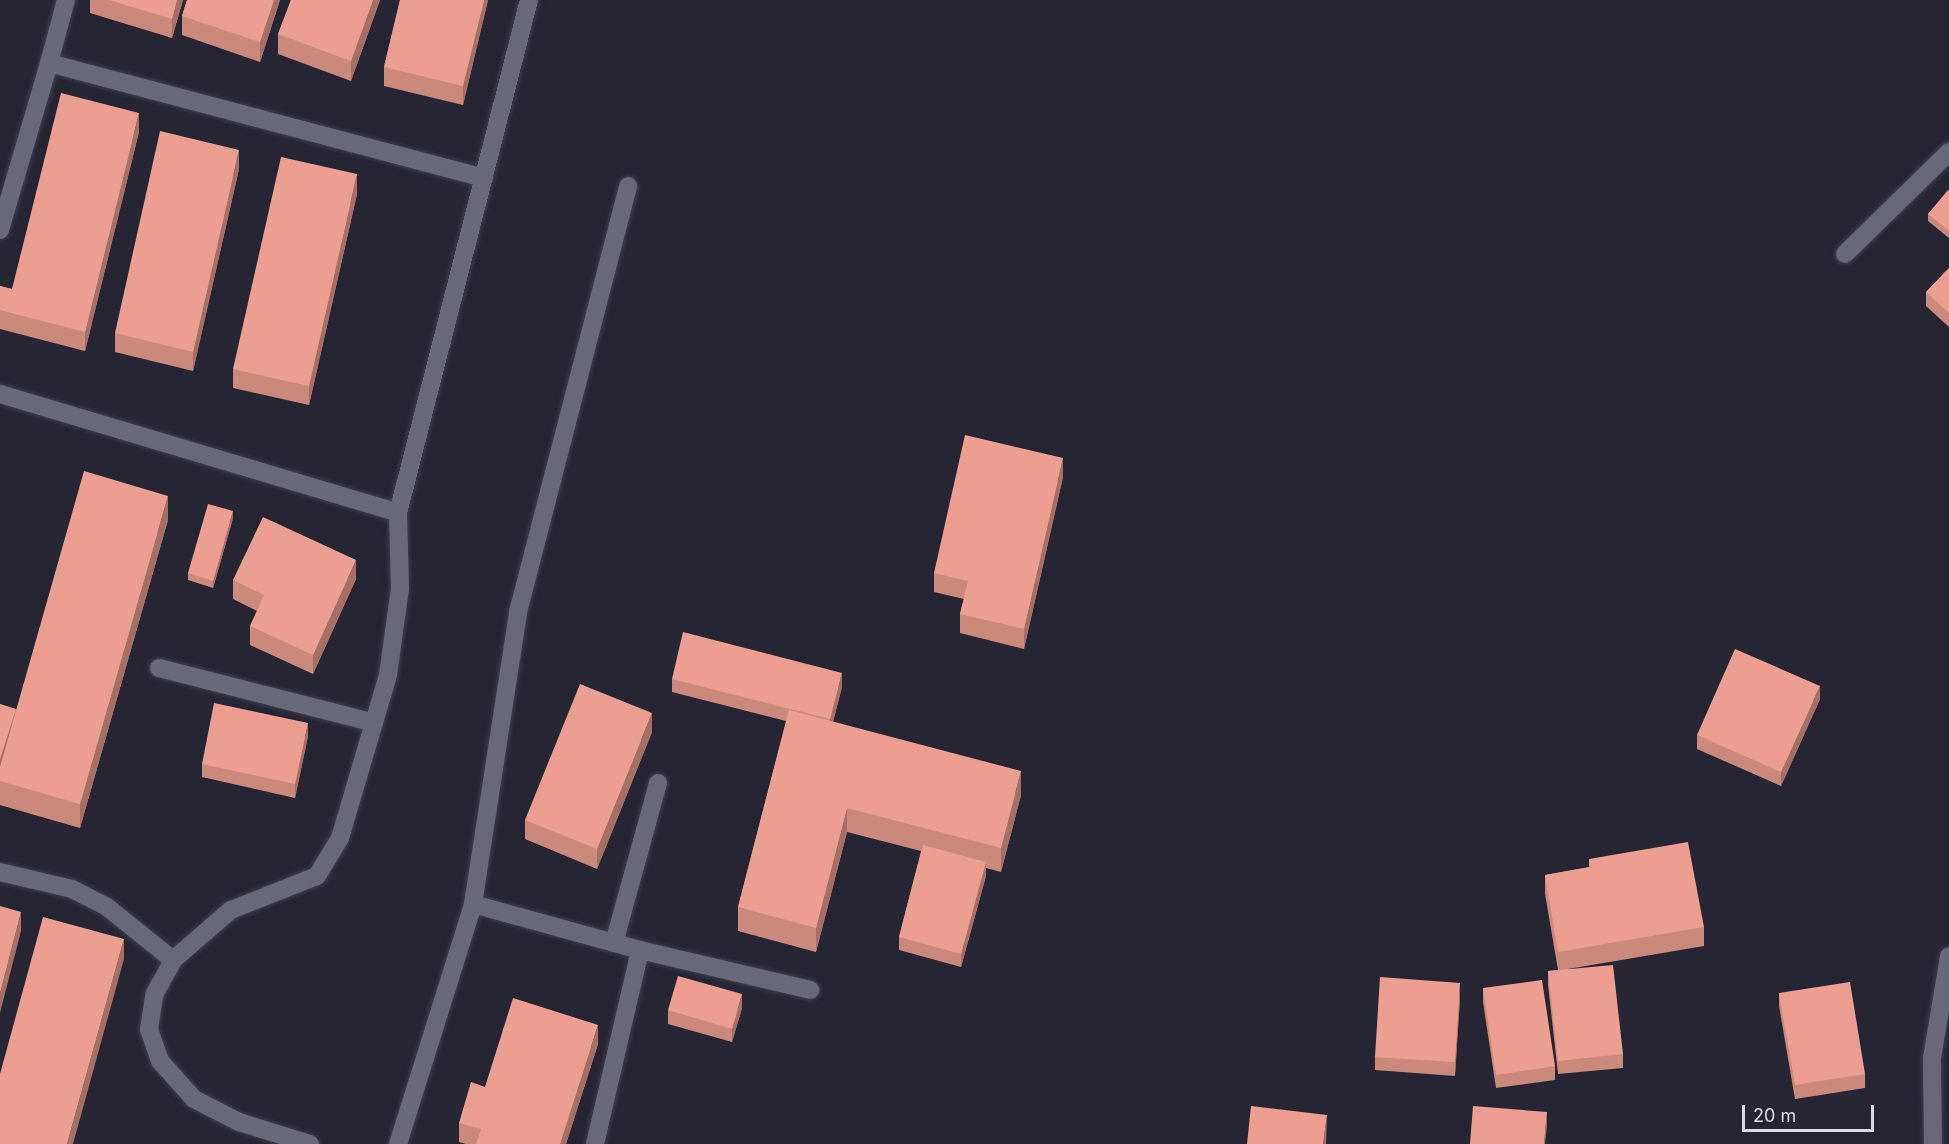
<!DOCTYPE html>
<style>
body{margin:0}
#map{position:relative;width:1949px;height:1144px;overflow:hidden;background:#252534;font-family:Inter,sans-serif}
div>[style]{position:absolute}
.roads{filter:drop-shadow(0 0 2px #3f3f4c) drop-shadow(0 0 2px #3f3f4c)}
.service>*{height:18px;margin:-9px;padding:0 9px;transform-origin:9px;border-radius:9px;background:#67687a}
.minor>*{height:18px;margin:-9px;padding:0 9px;transform-origin:9px;border-radius:9px;background:#67687a}
.wall>*{inset:0;background:#cb897c}
.shaded-wall>*{inset:0;background:#a56f65}
.building>*{inset:0;background:#ec9f90}
span{translate:-50% -50%;white-space:nowrap;text-align:center;line-height:1.15;-webkit-text-stroke:6px #252534;paint-order:stroke}
.scale{position:absolute;left:1742px;top:1105px;width:132px;height:27px;box-sizing:border-box;border:3px solid #dadbe5;border-top:0;padding-left:8px;font-size:18px;line-height:21px;white-space:nowrap;color:#dadbe5;-webkit-text-stroke:4px #252534;paint-order:stroke}
</style>
<div id="map">
<div class="roads">
<div class="service">
<i style="left:49px;top:63px;width:65px;rotate:-74.9deg"></i>
<i style="left:159px;top:668px;width:222px;rotate:14.3deg"></i>
<i style="left:473px;top:904px;width:295px;rotate:-81.2deg"></i>
<i style="left:518px;top:612px;width:440px;rotate:-75.5deg"></i>
<i style="left:614px;top:943px;width:166px;rotate:-74.6deg"></i>
<i style="left:595px;top:1144px;width:199px;rotate:-76.9deg"></i>
<i style="left:640px;top:950px;width:175px;rotate:13.2deg"></i>
</div>
<div class="minor">
<i style="left:0;top:230px;width:174px;rotate:-73.6deg"></i>
<i style="left:49px;top:63px;width:450px;rotate:14.8deg"></i>
<i style="left:1845px;top:254px;width:146px;rotate:-44.4deg"></i>
<i style="left:0;top:394px;width:415px;rotate:16.6deg"></i>
<i style="left:0;top:872px;width:74px;rotate:13.3deg"></i>
<i style="left:72px;top:889px;width:39px;rotate:27deg"></i>
<i style="left:107px;top:907px;width:85px;rotate:38.8deg"></i>
<i style="left:310px;top:1144px;width:74px;rotate:-162.8deg"></i>
<i style="left:239px;top:1122px;width:51px;rotate:-152.9deg"></i>
<i style="left:194px;top:1099px;width:51px;rotate:-131.8deg"></i>
<i style="left:160px;top:1061px;width:34px;rotate:-109deg"></i>
<i style="left:149px;top:1029px;width:36px;rotate:-81deg"></i>
<i style="left:155px;top:993px;width:38px;rotate:-61deg"></i>
<i style="left:173px;top:960px;width:77px;rotate:-40.8deg"></i>
<i style="left:231px;top:910px;width:92px;rotate:-21.6deg"></i>
<i style="left:317px;top:876px;width:44px;rotate:-58.8deg"></i>
<i style="left:340px;top:838px;width:170px;rotate:-73.6deg"></i>
<i style="left:388px;top:675px;width:87px;rotate:-82.1deg"></i>
<i style="left:400px;top:589px;width:76px;rotate:-91.5deg"></i>
<i style="left:398px;top:513px;width:529px;rotate:-75.68deg"></i>
<i style="left:398px;top:1144px;width:251px;rotate:-72.6deg"></i>
<i style="left:473px;top:904px;width:173px;rotate:15.4deg"></i>
<i style="left:1933px;top:1144px;width:86px;rotate:-90.7deg"></i>
<i style="left:1932px;top:1058px;width:103px;rotate:-80.5deg"></i>
</div>
</div>
<div class="wall">
<i style="clip-path:polygon(90px 0,183px 0,172px 38px,90px 13px)"></i>
<i style="clip-path:polygon(187px 0,280px 0,260px 62px,182px 35px,182px 16px)"></i>
<i style="clip-path:polygon(291px 0,380px 0,351px 81px,278px 54px,278px 34px)"></i>
<i style="clip-path:polygon(400px 0,488px 0,463px 105px,384px 86px,384px 67px)"></i>
<i style="clip-path:polygon(139px 132px,85px 351px,0 329px,0 286px,12px 289px)"></i>
<i style="clip-path:polygon(239px 169px,193px 371px,115px 352px,115px 333px)"></i>
<i style="clip-path:polygon(1949px 191px,1949px 238px,1928px 221px,1928px 214px)"></i>
<i style="clip-path:polygon(357px 194px,309px 405px,233px 388px,233px 369px)"></i>
<i style="clip-path:polygon(1949px 268px,1949px 327px,1926px 306px,1926px 292px)"></i>
<i style="clip-path:polygon(1063px 477px,1024px 649px,960px 633px,960px 614px,964px 599px,934px 592px,934px 573px)"></i>
<i style="clip-path:polygon(233px 518px,213px 588px,188px 580px,188px 573px)"></i>
<i style="clip-path:polygon(168px 520px,80px 828px,0 805px,0 704px,16px 710px)"></i>
<i style="clip-path:polygon(356px 579px,313px 674px,250px 645px,250px 626px,257px 611px,233px 599px,233px 580px)"></i>
<i style="clip-path:polygon(672px 679px,842px 687px,833px 722px,1021px 795px,1001px 872px,986px 868px,986px 876px,961px 967px,899px 950px,899px 937px,921px 851px,847px 832px,816px 952px,738px 931px,738px 907px,786px 721px,672px 692px)"></i>
<i style="clip-path:polygon(1820px 699px,1781px 786px,1697px 749px,1697px 735px)"></i>
<i style="clip-path:polygon(652px 732px,597px 869px,525px 839px,525px 820px)"></i>
<i style="clip-path:polygon(308px 736px,295px 798px,202px 777px,202px 764px)"></i>
<i style="clip-path:polygon(1589px 859px,1704px 927px,1704px 946px,1568px 969px,1623px 1054px,1623px 1068px,1558px 1074px,1548px 985px,1548px 971px,1558px 970px,1545px 894px,1545px 875px,1589px 867px)"></i>
<i style="clip-path:polygon(1483px 988px,1555px 1066px,1555px 1080px,1496px 1088px,1483px 1002px)"></i>
<i style="clip-path:polygon(1779px 993px,1865px 1074px,1865px 1088px,1795px 1099px,1779px 1006px)"></i>
<i style="clip-path:polygon(1460px 997px,1455px 1076px,1375px 1070px,1375px 1057px)"></i>
<i style="clip-path:polygon(742px 1008px,732px 1042px,668px 1024px,668px 1010px)"></i>
<i style="clip-path:polygon(598px 1044px,566px 1144px,466px 1144px,459px 1142px,459px 1123px,485px 1087px)"></i>
</div>
<div class="shaded-wall">
<i style="clip-path:polygon(177px 0,183px 0,172px 38px,172px 19px)"></i>
<i style="clip-path:polygon(274px 0,280px 0,260px 62px,260px 42px)"></i>
<i style="clip-path:polygon(373px 0,380px 0,351px 81px,351px 61px)"></i>
<i style="clip-path:polygon(484px 0,488px 0,463px 105px,463px 86px)"></i>
<i style="clip-path:polygon(139px 113px,139px 132px,85px 351px,85px 332px)"></i>
<i style="clip-path:polygon(239px 150px,239px 169px,193px 371px,193px 352px)"></i>
<i style="clip-path:polygon(357px 174px,357px 194px,309px 405px,309px 386px)"></i>
<i style="clip-path:polygon(1063px 458px,1063px 477px,1024px 649px,1024px 629px)"></i>
<i style="clip-path:polygon(168px 496px,168px 520px,80px 828px,80px 804px)"></i>
<i style="clip-path:polygon(233px 511px,233px 518px,213px 588px,213px 581px)"></i>
<i style="clip-path:polygon(356px 560px,356px 579px,313px 674px,313px 655px)"></i>
<i style="clip-path:polygon(842px 673px,842px 687px,830px 733px,830px 719px)"></i>
<i style="clip-path:polygon(1820px 686px,1820px 699px,1781px 786px,1781px 772px)"></i>
<i style="clip-path:polygon(16px 709px,0 779px,0 759px)"></i>
<i style="clip-path:polygon(652px 713px,652px 732px,597px 869px,597px 849px)"></i>
<i style="clip-path:polygon(308px 723px,308px 736px,295px 798px,295px 784px)"></i>
<i style="clip-path:polygon(1021px 771px,1021px 795px,1001px 872px,1001px 848px)"></i>
<i style="clip-path:polygon(847px 808px,847px 832px,816px 952px,816px 928px)"></i>
<i style="clip-path:polygon(986px 862px,986px 876px,961px 967px,961px 954px)"></i>
<i style="clip-path:polygon(21px 912px,21px 931px,0 1013px,0 994px)"></i>
<i style="clip-path:polygon(124px 939px,124px 959px,73px 1144px,67px 1144px)"></i>
<i style="clip-path:polygon(1460px 983px,1460px 997px,1455px 1076px,1455px 1062px)"></i>
<i style="clip-path:polygon(742px 994px,742px 1008px,732px 1042px,732px 1029px)"></i>
<i style="clip-path:polygon(598px 1025px,598px 1044px,566px 1144px,560px 1144px)"></i>
<i style="clip-path:polygon(1547px 1112px,1547px 1126px,1545px 1144px,1544px 1144px)"></i>
<i style="clip-path:polygon(1327px 1115px,1326px 1144px,1323px 1144px)"></i>
</div>
<div class="building">
<i style="clip-path:polygon(109px 0,177px 0,172px 19px)"></i>
<i style="clip-path:polygon(187px 0,274px 0,260px 42px,182px 16px)"></i>
<i style="clip-path:polygon(291px 0,373px 0,351px 61px,278px 34px)"></i>
<i style="clip-path:polygon(400px 0,484px 0,463px 86px,384px 67px)"></i>
<i style="clip-path:polygon(61px 93px,139px 113px,85px 332px,0 310px,0 286px,12px 289px)"></i>
<i style="clip-path:polygon(160px 131px,239px 150px,193px 352px,115px 333px)"></i>
<i style="clip-path:polygon(281px 157px,357px 174px,309px 386px,233px 369px)"></i>
<i style="clip-path:polygon(1948px 190px,1949px 191px,1949px 231px,1928px 214px)"></i>
<i style="clip-path:polygon(1949px 268px,1949px 313px,1926px 292px)"></i>
<i style="clip-path:polygon(965px 435px,1063px 458px,1024px 629px,960px 614px,968px 581px,934px 573px)"></i>
<i style="clip-path:polygon(84px 471px,168px 496px,80px 804px,0 781px,0 767px)"></i>
<i style="clip-path:polygon(208px 504px,233px 511px,213px 581px,188px 573px)"></i>
<i style="clip-path:polygon(263px 517px,356px 560px,313px 655px,250px 626px,264px 595px,233px 580px)"></i>
<i style="clip-path:polygon(683px 632px,842px 673px,830px 719px,672px 679px)"></i>
<i style="clip-path:polygon(1735px 649px,1820px 686px,1781px 772px,1697px 735px)"></i>
<i style="clip-path:polygon(580px 684px,652px 713px,597px 849px,525px 820px)"></i>
<i style="clip-path:polygon(214px 703px,308px 723px,295px 784px,202px 764px)"></i>
<i style="clip-path:polygon(0 704px,16px 709px,0 759px)"></i>
<i style="clip-path:polygon(789px 710px,1021px 771px,1001px 848px,847px 808px,816px 928px,738px 907px)"></i>
<i style="clip-path:polygon(1688px 842px,1704px 927px,1558px 952px,1545px 875px,1590px 867px,1589px 859px)"></i>
<i style="clip-path:polygon(923px 845px,986px 862px,961px 954px,899px 937px)"></i>
<i style="clip-path:polygon(0 906px,21px 912px,0 994px)"></i>
<i style="clip-path:polygon(43px 917px,124px 939px,67px 1144px,0 1144px,0 1074px)"></i>
<i style="clip-path:polygon(1613px 965px,1623px 1054px,1558px 1061px,1548px 971px)"></i>
<i style="clip-path:polygon(678px 976px,742px 994px,732px 1029px,668px 1010px)"></i>
<i style="clip-path:polygon(1380px 977px,1460px 983px,1455px 1062px,1375px 1057px)"></i>
<i style="clip-path:polygon(1542px 980px,1555px 1066px,1496px 1075px,1483px 988px)"></i>
<i style="clip-path:polygon(1850px 982px,1865px 1074px,1795px 1085px,1779px 993px)"></i>
<i style="clip-path:polygon(513px 998px,598px 1025px,560px 1144px,476px 1144px,481px 1129px,459px 1123px,471px 1082px,485px 1087px)"></i>
<i style="clip-path:polygon(1251px 1106px,1327px 1115px,1323px 1144px,1247px 1144px)"></i>
<i style="clip-path:polygon(1473px 1106px,1547px 1112px,1544px 1144px,1470px 1144px)"></i>
</div>
<div class="scale">20 m</div>
</div>
